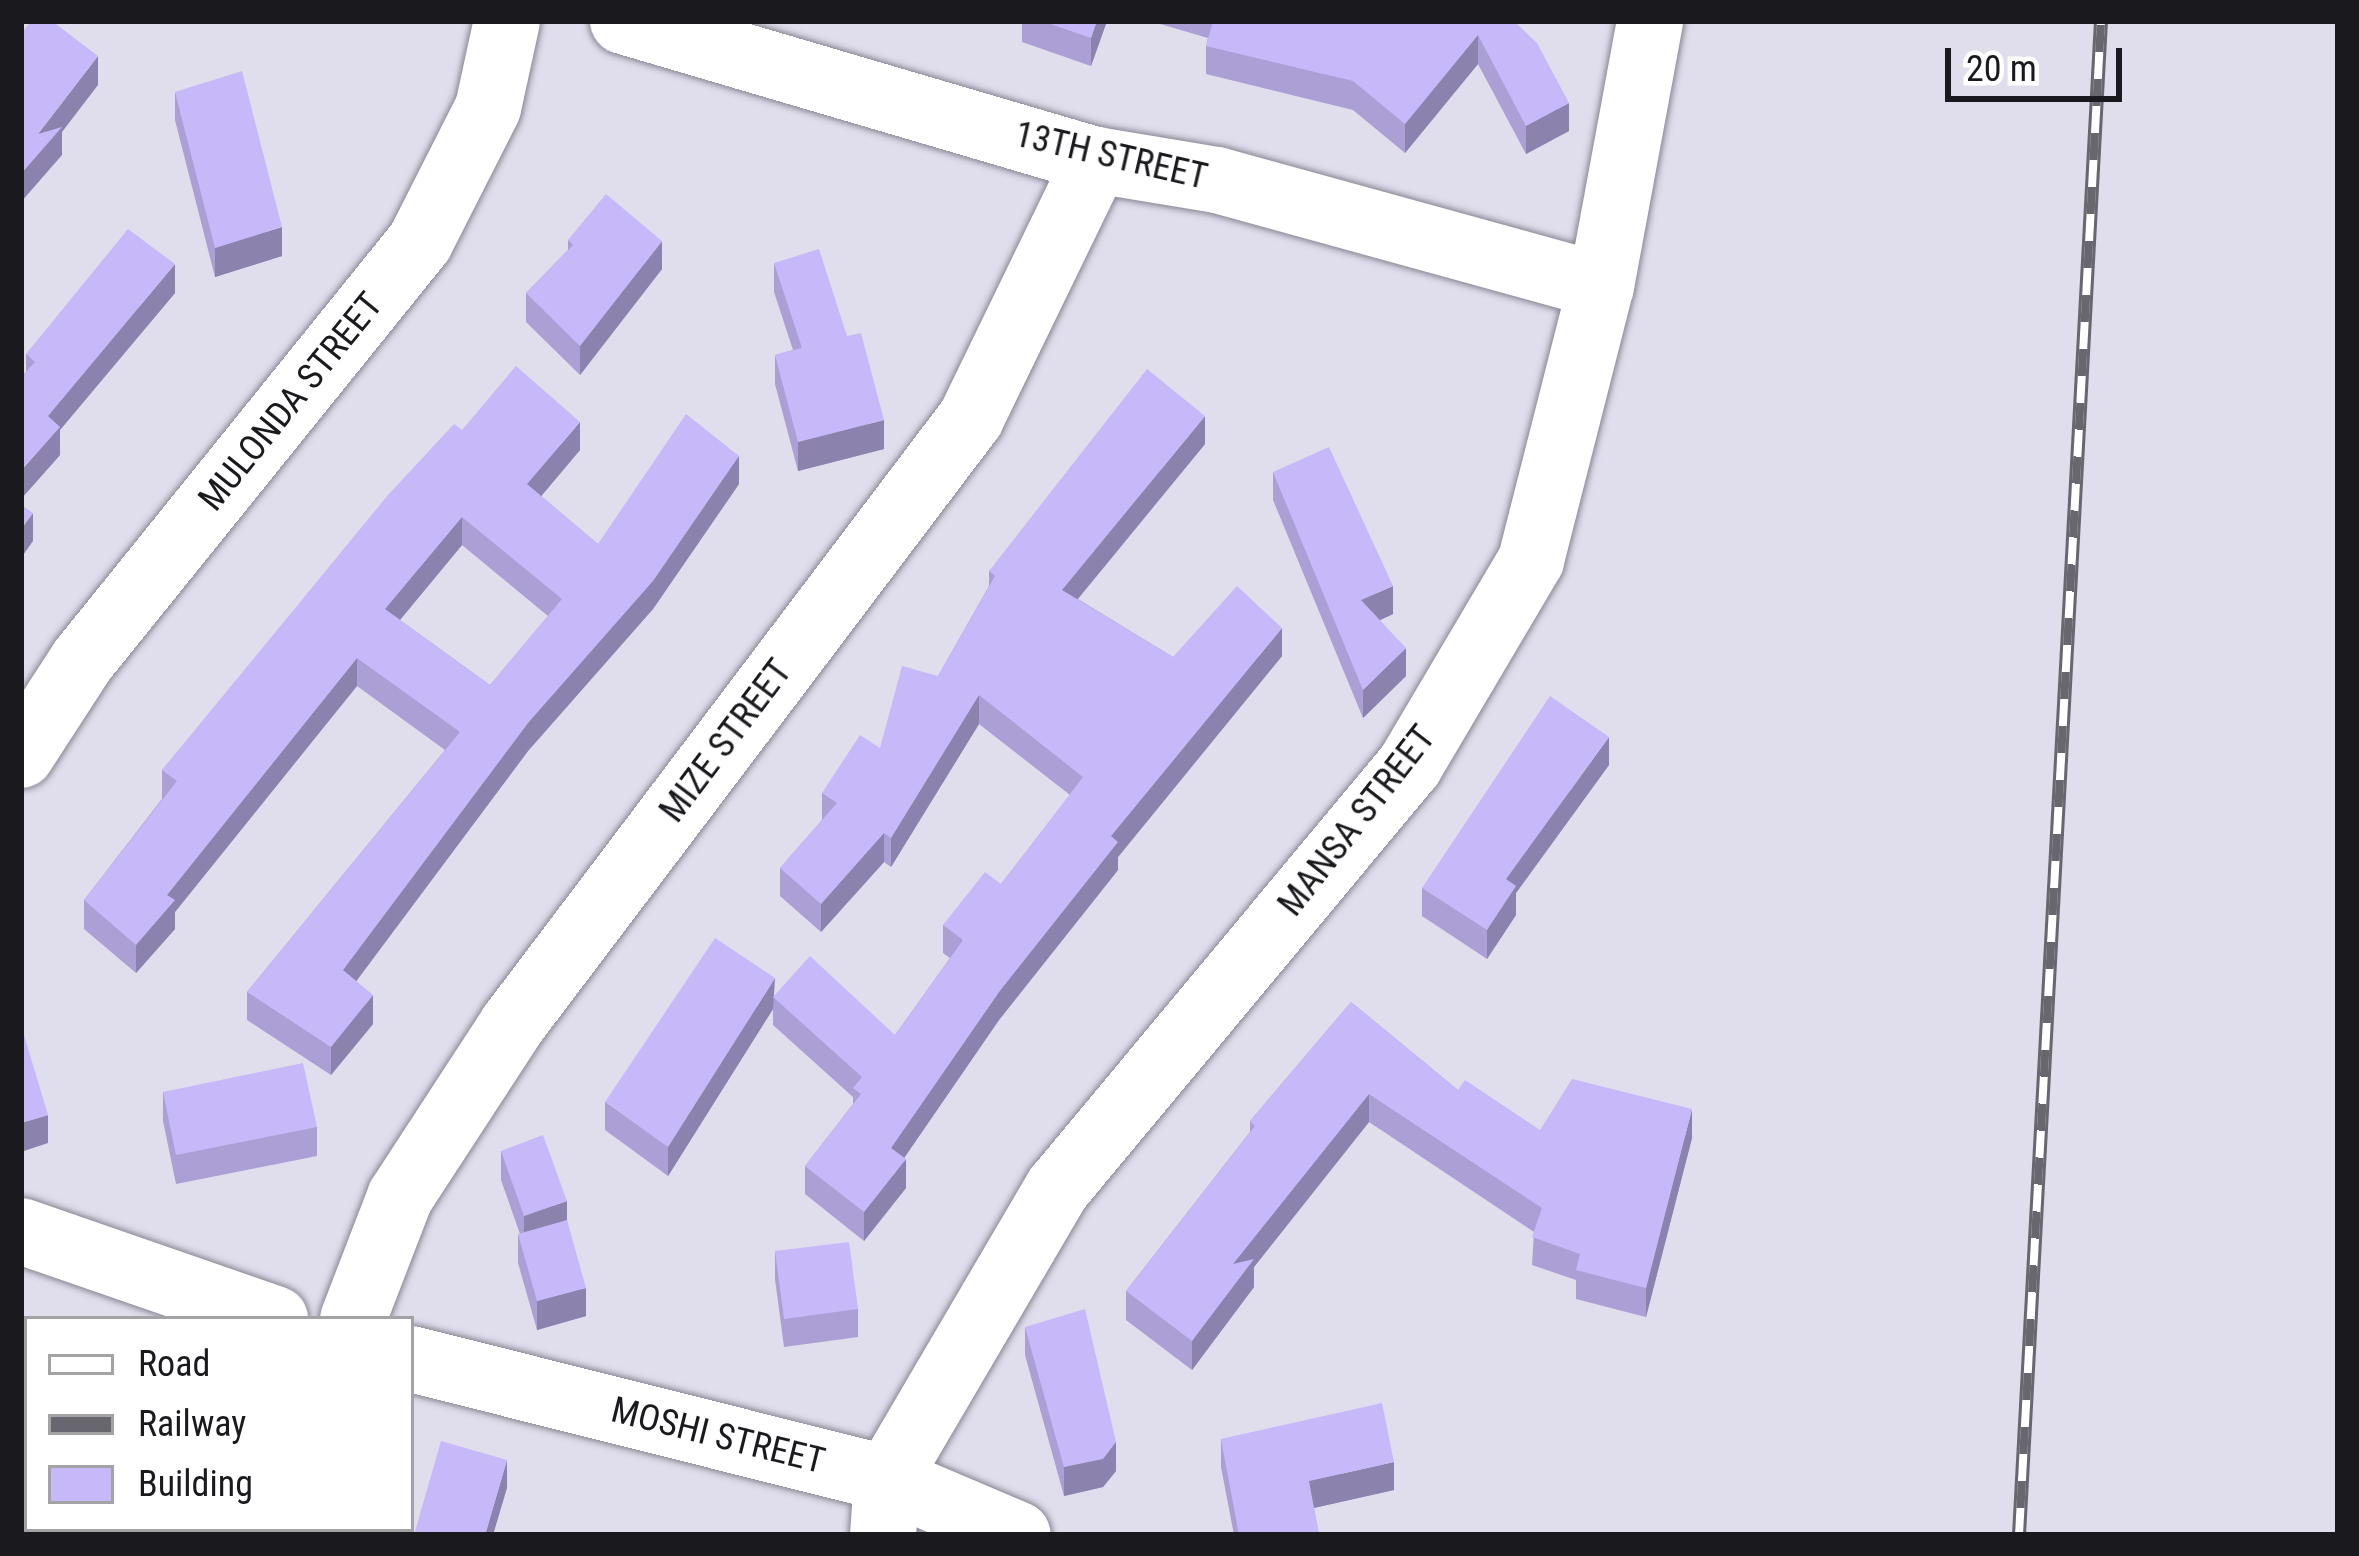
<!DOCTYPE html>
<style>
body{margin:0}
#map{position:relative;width:2359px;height:1556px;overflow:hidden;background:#e0ddec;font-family:"Roboto Condensed",sans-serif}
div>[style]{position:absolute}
.roads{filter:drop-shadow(0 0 3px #898694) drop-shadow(0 0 3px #898694)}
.minor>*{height:66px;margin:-33px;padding:0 33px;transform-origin:33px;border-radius:33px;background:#fff}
.rail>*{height:14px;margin-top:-7px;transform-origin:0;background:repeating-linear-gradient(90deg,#fff 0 27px,#68666f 0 54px);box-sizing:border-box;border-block:3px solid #68666f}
.wall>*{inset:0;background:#ab9fd6}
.shaded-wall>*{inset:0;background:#8b82ae}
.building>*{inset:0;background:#c7b9f9}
span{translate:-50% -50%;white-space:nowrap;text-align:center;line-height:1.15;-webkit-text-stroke:10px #fff;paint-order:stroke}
.street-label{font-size:36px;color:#1a191e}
.frame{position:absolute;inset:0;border:24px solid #1a191e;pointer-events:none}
.legend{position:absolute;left:24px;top:1316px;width:390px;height:216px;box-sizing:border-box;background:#fff;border:3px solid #a3a3a5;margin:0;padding:15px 21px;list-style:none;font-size:36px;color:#1a191e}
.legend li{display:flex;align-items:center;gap:24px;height:60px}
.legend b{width:60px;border:3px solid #a3a3a5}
.scale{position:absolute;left:1945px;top:48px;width:177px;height:54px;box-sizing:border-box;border:6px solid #1a191e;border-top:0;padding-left:15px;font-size:36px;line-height:42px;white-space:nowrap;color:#1a191e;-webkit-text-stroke:9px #fff;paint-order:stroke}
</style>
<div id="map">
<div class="roads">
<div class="minor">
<i style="left:623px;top:21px;width:493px;rotate:16.4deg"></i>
<i style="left:1096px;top:160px;width:123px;rotate:9.4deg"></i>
<i style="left:1217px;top:180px;width:398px;rotate:15.4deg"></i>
<i style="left:21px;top:755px;width:112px;rotate:-57deg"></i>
<i style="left:82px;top:661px;width:538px;rotate:-51.11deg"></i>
<i style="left:420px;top:242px;width:150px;rotate:-63.1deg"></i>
<i style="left:488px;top:108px;width:89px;rotate:-77.7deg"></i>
<i style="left:21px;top:1231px;width:269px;rotate:19.1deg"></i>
<i style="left:353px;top:1319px;width:131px;rotate:-68.9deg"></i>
<i style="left:400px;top:1197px;width:205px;rotate:-56.9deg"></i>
<i style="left:512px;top:1025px;width:761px;rotate:-52.9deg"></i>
<i style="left:971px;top:418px;width:287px;rotate:-64.1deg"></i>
<i style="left:411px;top:1359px;width:491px;rotate:14.1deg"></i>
<i style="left:887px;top:1479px;width:142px;rotate:23.1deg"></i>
<i style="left:342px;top:1535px;width:6px;rotate:-90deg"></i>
<i style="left:883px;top:1535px;width:56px;rotate:-85.9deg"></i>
<i style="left:887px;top:1479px;width:338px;rotate:-59.6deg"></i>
<i style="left:1058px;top:1188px;width:550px;rotate:-50.23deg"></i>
<i style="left:1410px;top:765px;width:238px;rotate:-59.4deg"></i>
<i style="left:1531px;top:560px;width:283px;rotate:-75.7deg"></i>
<i style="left:1601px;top:286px;width:269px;rotate:-79.5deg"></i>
</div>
</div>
<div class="rail">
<i style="left:2019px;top:1535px;width:1516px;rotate:-86.9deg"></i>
</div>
<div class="wall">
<i style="clip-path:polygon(1022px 21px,1107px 21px,1091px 66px,1022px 42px)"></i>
<i style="clip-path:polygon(1150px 21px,1514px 21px,1569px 131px,1526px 154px,1478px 64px,1405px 153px,1353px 110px,1206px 74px,1206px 46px,1208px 38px)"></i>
<i style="clip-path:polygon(175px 92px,282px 256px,215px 277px,175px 120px)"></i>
<i style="clip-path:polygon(568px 240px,662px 269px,580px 375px,526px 322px,526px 293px,568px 250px)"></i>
<i style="clip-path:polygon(774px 263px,884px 449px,798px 471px,775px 384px,775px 355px,793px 350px,774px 292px)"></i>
<i style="clip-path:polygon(175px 293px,60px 430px,60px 455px,21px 499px,21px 377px,26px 372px,26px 354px)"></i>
<i style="clip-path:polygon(evenodd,462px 430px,580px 450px,541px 496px,598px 544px,739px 484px,653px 609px,528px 751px,356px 981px,373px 1024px,331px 1075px,247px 1020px,247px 992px,445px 750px,357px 686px,175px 912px,175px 929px,136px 973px,84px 929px,84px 900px,162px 799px,162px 770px,462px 430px,462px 545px,548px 616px,490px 685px,400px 620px,462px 545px)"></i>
<i style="clip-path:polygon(1205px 444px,1078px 599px,1173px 657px,1282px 656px,1118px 857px,1118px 870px,999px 1020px,904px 1158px,906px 1188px,864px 1241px,805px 1194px,805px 1166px,853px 1104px,853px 1097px,773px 1025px,773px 1009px,668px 1176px,605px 1130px,605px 1102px,775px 995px,895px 1035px,950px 958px,943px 953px,943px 925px,1001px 884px,1070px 795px,979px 724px,891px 867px,884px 862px,821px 932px,780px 896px,780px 868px,822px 820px,822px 793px,880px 748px,938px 676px,989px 586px,989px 571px)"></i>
<i style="clip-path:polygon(1273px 472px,1393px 614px,1380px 620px,1406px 676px,1363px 718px,1273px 500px)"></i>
<i style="clip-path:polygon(1609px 765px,1516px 893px,1516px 915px,1487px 959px,1422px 916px,1422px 888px)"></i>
<i style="clip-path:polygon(1351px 1002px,1458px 1090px,1540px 1130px,1692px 1138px,1646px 1317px,1576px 1299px,1576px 1280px,1532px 1265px,1534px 1232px,1369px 1122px,1254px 1267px,1254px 1287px,1192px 1370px,1126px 1320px,1126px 1291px,1250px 1132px,1250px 1121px)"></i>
<i style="clip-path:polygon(163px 1092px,317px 1127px,317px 1156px,176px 1184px,163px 1121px)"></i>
<i style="clip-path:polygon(501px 1151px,567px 1220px,586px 1316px,537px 1330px,518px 1263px,518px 1234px,520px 1234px,501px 1180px)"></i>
<i style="clip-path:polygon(775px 1251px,858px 1309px,858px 1337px,784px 1347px,775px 1279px)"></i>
<i style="clip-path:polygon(1025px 1327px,1116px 1471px,1103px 1487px,1064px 1496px,1025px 1355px)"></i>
<i style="clip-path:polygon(1221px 1439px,1394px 1490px,1314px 1508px,1319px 1535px,1234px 1535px,1221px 1467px)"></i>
</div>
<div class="shaded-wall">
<i style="clip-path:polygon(1097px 21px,1107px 21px,1091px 66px,1091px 38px)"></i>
<i style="clip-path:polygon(1478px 35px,1478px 64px,1405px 153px,1405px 124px)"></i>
<i style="clip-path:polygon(98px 56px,98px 85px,62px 132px,62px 155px,21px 202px,21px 174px,38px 134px)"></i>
<i style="clip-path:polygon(1569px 103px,1569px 131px,1526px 154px,1526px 126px)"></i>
<i style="clip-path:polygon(282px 227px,282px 256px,215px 277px,215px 248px)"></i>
<i style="clip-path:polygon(662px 241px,662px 269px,580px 375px,580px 346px)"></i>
<i style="clip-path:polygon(175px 264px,175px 293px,60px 430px,60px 455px,21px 499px,21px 471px,48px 416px)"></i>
<i style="clip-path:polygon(1205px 416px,1205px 444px,1062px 618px,1062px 590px)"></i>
<i style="clip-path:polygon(884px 420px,884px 449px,798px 471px,798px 442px)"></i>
<i style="clip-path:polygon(580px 422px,580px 450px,527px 513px,527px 484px)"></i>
<i style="clip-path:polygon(739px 456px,739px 484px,653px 609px,528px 751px,343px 999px,343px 970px,528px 723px)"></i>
<i style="clip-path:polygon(33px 513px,33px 541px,21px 558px,21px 529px)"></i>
<i style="clip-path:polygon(462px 517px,462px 545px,385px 638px,385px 609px)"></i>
<i style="clip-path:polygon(1393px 586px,1393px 614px,1361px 629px,1361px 600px)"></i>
<i style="clip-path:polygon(1282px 628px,1282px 656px,1118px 857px,1118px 870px,999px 1020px,891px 1177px,891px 1148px,999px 992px,1111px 836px)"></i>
<i style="clip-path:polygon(1406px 648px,1406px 676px,1363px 718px,1363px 690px)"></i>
<i style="clip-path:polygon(357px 658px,357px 686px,175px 912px,175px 929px,136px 973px,136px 945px,167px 895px)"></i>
<i style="clip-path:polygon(979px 695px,979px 724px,891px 867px,891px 838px)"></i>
<i style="clip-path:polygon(1609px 737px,1609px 765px,1516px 893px,1516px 915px,1487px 959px,1487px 930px,1506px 879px)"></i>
<i style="clip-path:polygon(884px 833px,884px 862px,821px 932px,821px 904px)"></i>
<i style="clip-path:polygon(775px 978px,773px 1009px,668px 1176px,668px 1147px)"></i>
<i style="clip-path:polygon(373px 995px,373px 1024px,331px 1075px,331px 1047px)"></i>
<i style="clip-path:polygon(1369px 1094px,1369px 1122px,1254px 1267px,1254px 1287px,1192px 1370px,1192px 1341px,1233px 1264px)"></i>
<i style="clip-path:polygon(1692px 1109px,1692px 1138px,1646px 1317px,1646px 1288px)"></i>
<i style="clip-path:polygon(48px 1115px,48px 1143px,21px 1152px,21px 1123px)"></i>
<i style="clip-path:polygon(906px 1159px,906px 1188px,864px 1241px,864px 1212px)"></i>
<i style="clip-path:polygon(567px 1201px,567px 1229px,524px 1244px,524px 1216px)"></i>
<i style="clip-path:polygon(586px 1288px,586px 1316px,537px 1330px,537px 1301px)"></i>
<i style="clip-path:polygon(1116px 1442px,1116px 1471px,1103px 1487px,1064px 1496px,1064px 1467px)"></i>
<i style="clip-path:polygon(507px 1460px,507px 1488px,493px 1535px,485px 1535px)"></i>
<i style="clip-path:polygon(1394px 1462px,1394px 1490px,1309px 1509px,1309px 1481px)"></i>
</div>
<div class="building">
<i style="clip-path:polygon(31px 21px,52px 21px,98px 56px,38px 134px,62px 127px,21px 174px,21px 34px)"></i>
<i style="clip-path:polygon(1042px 21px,1097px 21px,1091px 38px)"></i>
<i style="clip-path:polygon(1213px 21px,1514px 21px,1537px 43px,1569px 103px,1526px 126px,1478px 35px,1405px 124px,1353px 81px,1206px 46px)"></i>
<i style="clip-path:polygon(242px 71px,282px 227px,215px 248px,175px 92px)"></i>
<i style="clip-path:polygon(606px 194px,662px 241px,580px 346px,526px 293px,573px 245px,568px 240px)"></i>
<i style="clip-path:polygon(128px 229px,175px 264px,48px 416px,60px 427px,21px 471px,21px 377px,35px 362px,26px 354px)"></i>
<i style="clip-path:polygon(819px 249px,847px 336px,861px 333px,884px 420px,798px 442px,775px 355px,802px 348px,774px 263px)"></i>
<i style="clip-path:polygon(evenodd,516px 366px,580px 422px,527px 484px,598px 544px,686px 414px,739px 456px,653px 581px,528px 723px,343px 970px,373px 995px,331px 1047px,247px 992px,460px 732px,357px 658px,167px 895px,175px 900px,136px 945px,84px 900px,177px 781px,162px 770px,388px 495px,454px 424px,462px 430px,516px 366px,462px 517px,562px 599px,490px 685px,385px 609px,462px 517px)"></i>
<i style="clip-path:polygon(1147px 369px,1205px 416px,1062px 590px,1173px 657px,1237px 586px,1282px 628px,1111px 836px,1118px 842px,999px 992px,891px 1148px,906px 1159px,864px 1212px,805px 1166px,861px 1094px,853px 1088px,862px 1077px,773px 997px,810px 956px,895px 1035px,963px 940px,943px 925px,985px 872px,1001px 884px,1083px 777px,979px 695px,891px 838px,884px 833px,821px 904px,780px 868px,837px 803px,822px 793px,860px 735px,880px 748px,902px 666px,938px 676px,995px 576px,989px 571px)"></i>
<i style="clip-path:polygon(1329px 447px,1393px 586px,1361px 600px,1406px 648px,1363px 690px,1273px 472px)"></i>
<i style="clip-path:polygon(21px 505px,33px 513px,21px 529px)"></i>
<i style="clip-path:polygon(1550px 696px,1609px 737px,1506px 879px,1516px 886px,1487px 930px,1422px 888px)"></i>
<i style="clip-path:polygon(715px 938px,775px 978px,668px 1147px,605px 1102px)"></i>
<i style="clip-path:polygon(1351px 1002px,1458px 1090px,1465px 1080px,1540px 1130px,1572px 1079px,1692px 1109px,1646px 1288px,1576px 1270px,1580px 1254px,1532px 1237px,1542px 1208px,1369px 1094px,1233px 1264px,1254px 1259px,1192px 1341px,1126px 1291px,1255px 1126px,1250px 1121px)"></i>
<i style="clip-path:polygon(21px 1025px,48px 1115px,21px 1123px)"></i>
<i style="clip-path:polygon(303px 1063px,317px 1127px,176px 1155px,163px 1092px)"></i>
<i style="clip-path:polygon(543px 1135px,567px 1201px,524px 1216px,501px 1151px)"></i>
<i style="clip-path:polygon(567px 1220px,586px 1288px,537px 1301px,518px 1234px)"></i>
<i style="clip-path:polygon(849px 1242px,858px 1309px,784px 1319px,775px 1251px)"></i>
<i style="clip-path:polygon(1085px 1309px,1116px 1442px,1103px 1459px,1064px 1467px,1025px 1327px)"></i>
<i style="clip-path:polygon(1382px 1403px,1394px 1462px,1309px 1481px,1319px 1535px,1239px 1535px,1221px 1439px)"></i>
<i style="clip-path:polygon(441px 1441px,507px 1460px,485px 1535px,414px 1535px)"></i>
<i style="clip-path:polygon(123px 1529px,229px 1529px,230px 1535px,123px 1535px)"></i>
</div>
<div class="street-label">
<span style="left:1111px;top:156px;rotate:13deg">13TH STREET</span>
<span style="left:291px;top:402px;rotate:-51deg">MULONDA STREET</span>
<span style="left:726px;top:741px;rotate:-53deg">MIZE STREET</span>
<span style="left:1357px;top:821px;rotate:-52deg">MANSA STREET</span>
<span style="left:718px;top:1436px;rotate:14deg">MOSHI STREET</span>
</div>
<div class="frame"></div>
<ul class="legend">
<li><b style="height:15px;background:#fff"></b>Road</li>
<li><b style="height:15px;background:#68666f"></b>Railway</li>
<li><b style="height:33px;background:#c7b9f9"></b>Building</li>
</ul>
<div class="scale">20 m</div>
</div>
